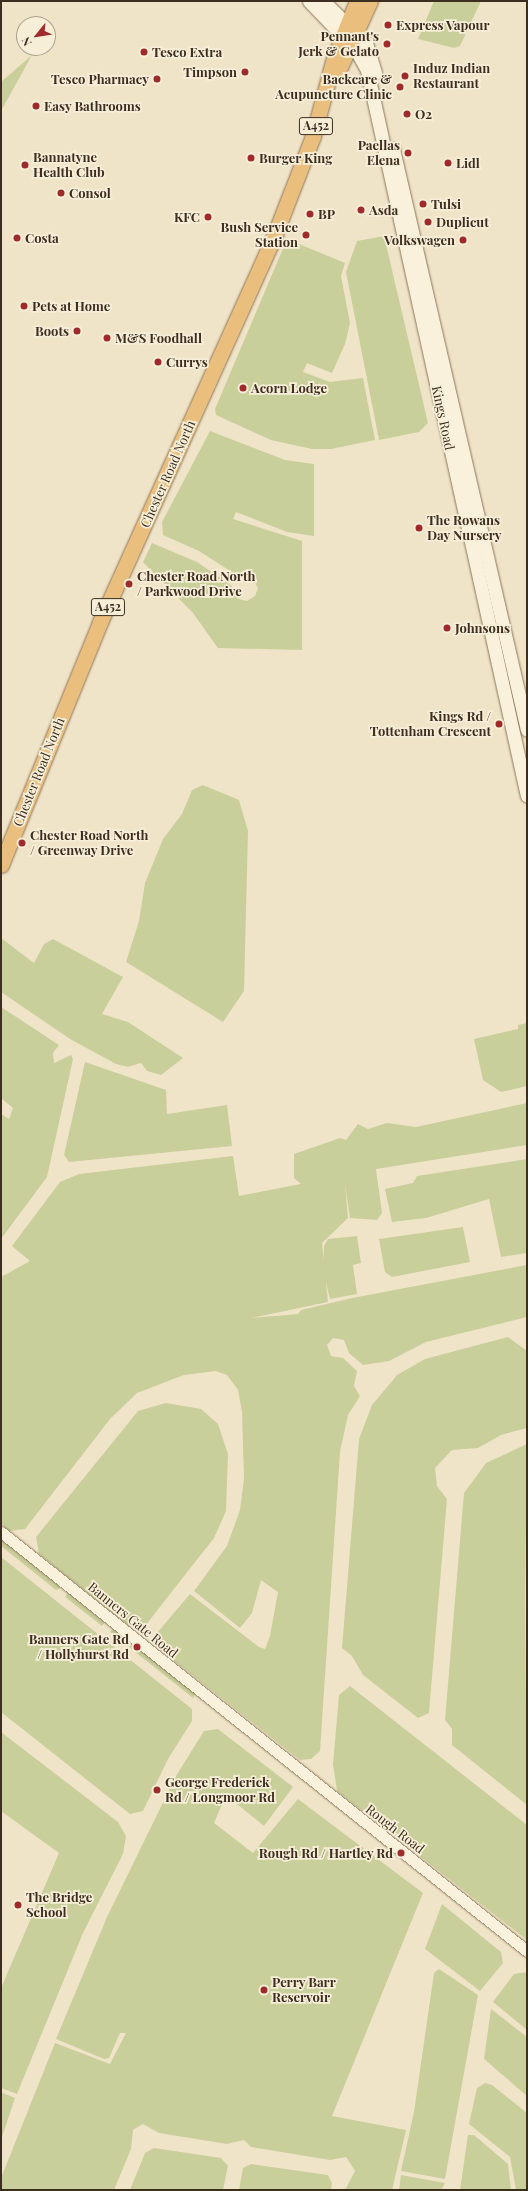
<!DOCTYPE html>
<style>
body{margin:0}
#map{position:relative;width:528px;height:2191px;overflow:hidden;background:#f0e4c8;font-family:"Playfair Display",serif}
div>[style]{position:absolute}
.green>*{inset:0;background:#c9cf9b}
.roads{filter:drop-shadow(0 0 1px #8d765c) drop-shadow(0 0 1px #8d765c)}
.tertiary>*{height:11px;margin:-5.5px;padding:0 5.5px;transform-origin:5.5px;border-radius:5.5px;background:#faf1dc}
.secondary>*{height:13px;margin:-6.5px;padding:0 6.5px;transform-origin:6.5px;border-radius:6.5px;background:#faf1dc}
.trunk>*{height:15px;margin:-7.5px;padding:0 7.5px;transform-origin:7.5px;border-radius:7.5px;background:#eabe7c}
.dots>*{width:11px;height:11px;translate:-50% -50%;box-sizing:border-box;border:2px solid #f7eed8;border-radius:50%}
span{translate:-50% -50%;white-space:nowrap;text-align:center;line-height:1.15;-webkit-text-stroke:3.5px #f7eed8;paint-order:stroke}
.shield-label span{padding:1px 3px;background:#f7eed8;border:1px solid;border-radius:3px;-webkit-text-stroke-width:0}
.shield-label{font-size:12px;color:#3d2e20;font-weight:700}
.poi-label{font-size:13px;color:#3d2e20;font-weight:700}
.left{translate:0 -50%;text-align:left}
.right{translate:-100% -50%;text-align:right}
.street-label{font-size:13px;color:#3d2e20}
.frame{position:absolute;inset:0;border:2px solid #3d2e20;pointer-events:none}
.north{position:absolute;left:16px;top:16px;width:40px;height:40px;box-sizing:border-box;background:#f7eed8;border:1px solid #ada18e;border-radius:50%;rotate:240deg;font-size:11px;font-weight:700;line-height:16px;text-align:center;color:#3d2e20}
.north::after{content:'';display:block;margin:auto;width:14px;height:18px;background:#9e2a2b;clip-path:polygon(50% 0,100% 100%,50% 72%,0 100%)}
</style>
<div id="map">
<div class="green">
<i style="clip-path:polygon(434px 1px,481px 1px,460px 46px,454px 48px,418px 39px)"></i>
<i style="clip-path:polygon(32px 55px,1px 111px,1px 82px)"></i>
<i style="clip-path:polygon(384px 236px,428px 423px,419px 432px,379px 440px,346px 272px,357px 241px)"></i>
<i style="clip-path:polygon(287px 239px,345px 263px,341px 276px,350px 323px,345px 344px,332px 373px,307px 363px,303px 372px,330px 382px,363px 378px,375px 440px,331px 449px,312px 449px,271px 440px,216px 415px,215px 409px)"></i>
<i style="clip-path:polygon(210px 431px,285px 460px,314px 464px,314px 536px,287px 532px,236px 512px,233px 519px,302px 541px,302px 650px,218px 648px,193px 613px,143px 562px,152px 543px,197px 562px,232px 586px,239px 599px,247px 601px,255px 596px,258px 588px,252px 578px,238px 576px,199px 551px,163px 535px,162px 522px)"></i>
<i style="clip-path:polygon(203px 785px,239px 800px,248px 831px,244px 991px,223px 1022px,126px 962px,139px 921px,145px 883px,163px 839px,182px 814px,192px 790px)"></i>
<i style="clip-path:polygon(1px 938px,34px 963px,44px 944px,53px 939px,123px 977px,102px 1014px,128px 1022px,183px 1058px,161px 1075px,147px 1071px,141px 1063px,128px 1067px,116px 1064px,70px 1039px,1px 992px)"></i>
<i style="clip-path:polygon(1px 1007px,59px 1045px,53px 1053px,54px 1063px,71px 1055px,73px 1059px,47px 1177px,1px 1239px,1px 1114px,9px 1119px,13px 1108px,1px 1098px)"></i>
<i style="clip-path:polygon(527px 1023px,527px 1086px,501px 1092px,483px 1080px,474px 1039px,518px 1029px,518px 1025px)"></i>
<i style="clip-path:polygon(85px 1062px,166px 1090px,167px 1114px,227px 1105px,232px 1146px,69px 1162px,64px 1155px)"></i>
<i style="clip-path:polygon(527px 1103px,527px 1145px,376px 1169px,382px 1213px,377px 1220px,350px 1218px,345px 1184px,348px 1218px,322px 1243px,328px 1302px,251px 1318px,298px 1314px,301px 1310px,352px 1298px,527px 1265px,527px 1317px,426px 1342px,389px 1361px,363px 1365px,349px 1353px,344px 1340px,333px 1338px,327px 1345px,331px 1356px,343px 1358px,357px 1371px,354px 1386px,360px 1396px,348px 1415px,340px 1452px,320px 1751px,311px 1759px,300px 1760px,159px 1649px,157px 1633px,190px 1594px,259px 1647px,265px 1649px,270px 1636px,278px 1592px,261px 1580px,252px 1613px,240px 1628px,194px 1591px,227px 1546px,240px 1510px,244px 1479px,242px 1412px,238px 1390px,227px 1375px,216px 1371px,184px 1375px,137px 1393px,110px 1419px,25px 1529px,9px 1531px,1px 1524px,1px 1277px,30px 1261px,12px 1246px,60px 1182px,79px 1174px,233px 1156px,239px 1196px,301px 1184px,294px 1178px,294px 1154px,340px 1138px,346px 1140px,358px 1124px,368px 1129px,387px 1123px,416px 1127px)"></i>
<i style="clip-path:polygon(527px 1159px,527px 1253px,501px 1257px,489px 1199px,426px 1218px,392px 1222px,385px 1189px,413px 1183px,417px 1176px)"></i>
<i style="clip-path:polygon(463px 1227px,470px 1262px,392px 1277px,385px 1272px,379px 1239px)"></i>
<i style="clip-path:polygon(357px 1236px,361px 1263px,353px 1265px,357px 1294px,330px 1299px,323px 1270px,324px 1246px,328px 1239px)"></i>
<i style="clip-path:polygon(508px 1337px,527px 1351px,527px 1428px,501px 1435px,478px 1448px,452px 1450px,435px 1468px,437px 1486px,447px 1499px,429px 1713px,418px 1718px,363px 1675px,352px 1656px,342px 1648px,359px 1439px,372px 1405px,397px 1375px,425px 1359px)"></i>
<i style="clip-path:polygon(166px 1403px,201px 1409px,218px 1424px,228px 1454px,226px 1511px,214px 1538px,145px 1626px,130px 1627px,39px 1554px,36px 1537px,138px 1411px)"></i>
<i style="clip-path:polygon(527px 1444px,525px 1604px,527px 1805px,452px 1745px,452px 1729px,445px 1720px,464px 1493px,486px 1463px)"></i>
<i style="clip-path:polygon(1px 1537px,61px 1585px,60px 1588px,56px 1590px,1px 1546px)"></i>
<i style="clip-path:polygon(1px 1557px,192px 1709px,192px 1721px,168px 1759px,143px 1811px,130px 1814px,1px 1712px)"></i>
<i style="clip-path:polygon(69px 1591px,106px 1621px,102px 1626px,65px 1597px)"></i>
<i style="clip-path:polygon(114px 1627px,196px 1693px,193px 1698px,110px 1632px)"></i>
<i style="clip-path:polygon(350px 1686px,527px 1825px,527px 1940px,337px 1791px,333px 1764px,339px 1695px)"></i>
<i style="clip-path:polygon(218px 1729px,293px 1787px,264px 1826px,226px 1795px,214px 1823px,253px 1853px,298px 1799px,423px 1893px,332px 2116px,406px 2130px,392px 2190px,345px 2190px,355px 2171px,346px 2157px,330px 2160px,251px 2147px,244px 2140px,227px 2144px,159px 2133px,143px 2124px,133px 2130px,131px 2149px,114px 2190px,1px 2190px,1px 2178px,55px 2043px,110px 2064px,126px 2033px,120px 2033px,109px 2058px,104px 2059px,56px 2039px,107px 1917px,176px 1776px,204px 1731px)"></i>
<i style="clip-path:polygon(1px 1732px,118px 1822px,126px 1836px,123px 1854px,83px 1933px,17px 2094px,1px 2088px,1px 1988px,59px 1853px,1px 1811px)"></i>
<i style="clip-path:polygon(442px 1904px,501px 1952px,503px 1963px,480px 1991px,425px 1949px)"></i>
<i style="clip-path:polygon(439px 1969px,478px 1995px,445px 2179px,401px 2171px,414px 2112px,434px 1973px)"></i>
<i style="clip-path:polygon(527px 1972px,527px 2030px,493px 2002px,514px 1974px)"></i>
<i style="clip-path:polygon(491px 2009px,527px 2037px,527px 2096px,484px 2059px)"></i>
<i style="clip-path:polygon(485px 2083px,492px 2085px,527px 2113px,527px 2190px,516px 2190px,510px 2157px,469px 2124px,477px 2088px)"></i>
<i style="clip-path:polygon(1px 2092px,15px 2098px,1px 2140px)"></i>
<i style="clip-path:polygon(468px 2135px,474px 2135px,508px 2164px,511px 2190px,460px 2190px)"></i>
<i style="clip-path:polygon(154px 2148px,221px 2158px,228px 2166px,223px 2190px,130px 2190px,145px 2153px)"></i>
<i style="clip-path:polygon(251px 2164px,328px 2175px,332px 2183px,331px 2190px,239px 2190px,243px 2168px)"></i>
<i style="clip-path:polygon(401px 2175px,445px 2183px,441px 2190px,399px 2190px)"></i>
</div>
<div class="roads">
<div class="tertiary">
<i style="left:1px;top:1532px;width:672px;rotate:38.54deg"></i>
</div>
<div class="secondary">
<i style="left:309px;top:1px;width:68px;rotate:46.2deg"></i>
<i style="left:356px;top:50px;width:23px;rotate:61deg"></i>
<i style="left:367px;top:70px;width:743px;rotate:77.57deg"></i>
<i style="left:323px;top:1px;width:60px;rotate:44.3deg"></i>
<i style="left:366px;top:43px;width:31px;rotate:73deg"></i>
<i style="left:393px;top:149px;width:596px;rotate:77.01deg"></i>
</div>
<div class="trunk">
<i style="left:339px;top:69px;width:75px;rotate:-65.5deg"></i>
<i style="left:1px;top:865px;width:262px;rotate:-67.8deg"></i>
<i style="left:100px;top:622px;width:426px;rotate:-65.7deg"></i>
<i style="left:275px;top:234px;width:105px;rotate:-68.8deg"></i>
<i style="left:313px;top:136px;width:81px;rotate:-74.9deg"></i>
<i style="left:334px;top:58px;width:61px;rotate:-68deg"></i>
</div>
</div>
<div class="dots">
<i style="left:388px;top:25px;background:#9e2a2b"></i>
<i style="left:387px;top:44px;background:#9e2a2b"></i>
<i style="left:144px;top:52px;background:#9e2a2b"></i>
<i style="left:245px;top:72px;background:#9e2a2b"></i>
<i style="left:405px;top:76px;background:#9e2a2b"></i>
<i style="left:157px;top:79px;background:#9e2a2b"></i>
<i style="left:400px;top:87px;background:#9e2a2b"></i>
<i style="left:36px;top:106px;background:#9e2a2b"></i>
<i style="left:407px;top:114px;background:#9e2a2b"></i>
<i style="left:408px;top:153px;background:#9e2a2b"></i>
<i style="left:251px;top:158px;background:#9e2a2b"></i>
<i style="left:448px;top:163px;background:#9e2a2b"></i>
<i style="left:25px;top:165px;background:#9e2a2b"></i>
<i style="left:61px;top:193px;background:#9e2a2b"></i>
<i style="left:423px;top:204px;background:#9e2a2b"></i>
<i style="left:361px;top:210px;background:#9e2a2b"></i>
<i style="left:310px;top:214px;background:#9e2a2b"></i>
<i style="left:208px;top:217px;background:#9e2a2b"></i>
<i style="left:428px;top:222px;background:#9e2a2b"></i>
<i style="left:306px;top:235px;background:#9e2a2b"></i>
<i style="left:17px;top:238px;background:#9e2a2b"></i>
<i style="left:463px;top:240px;background:#9e2a2b"></i>
<i style="left:24px;top:306px;background:#9e2a2b"></i>
<i style="left:77px;top:331px;background:#9e2a2b"></i>
<i style="left:107px;top:338px;background:#9e2a2b"></i>
<i style="left:158px;top:362px;background:#9e2a2b"></i>
<i style="left:243px;top:388px;background:#9e2a2b"></i>
<i style="left:419px;top:528px;background:#9e2a2b"></i>
<i style="left:129px;top:584px;background:#9e2a2b"></i>
<i style="left:447px;top:628px;background:#9e2a2b"></i>
<i style="left:499px;top:724px;background:#9e2a2b"></i>
<i style="left:22px;top:843px;background:#9e2a2b"></i>
<i style="left:137px;top:1647px;background:#9e2a2b"></i>
<i style="left:157px;top:1790px;background:#9e2a2b"></i>
<i style="left:401px;top:1853px;background:#9e2a2b"></i>
<i style="left:18px;top:1905px;background:#9e2a2b"></i>
<i style="left:264px;top:1990px;background:#9e2a2b"></i>
</div>
<div class="shield-label">
<span style="left:316px;top:126px">A452</span>
<span style="left:108px;top:607px">A452</span>
</div>
<div class="poi-label">
<span class="left" style="left:396px;top:25px">Express Vapour</span>
<span class="right" style="left:379px;top:44px">Pennant's<br>Jerk &amp; Gelato</span>
<span class="left" style="left:152px;top:52px">Tesco Extra</span>
<span class="left" style="left:413px;top:76px">Induz Indian<br>Restaurant</span>
<span class="right" style="left:237px;top:72px">Timpson</span>
<span class="right" style="left:149px;top:79px">Tesco Pharmacy</span>
<span class="right" style="left:392px;top:87px">Backcare &amp;<br>Acupuncture Clinic</span>
<span class="left" style="left:44px;top:106px">Easy Bathrooms</span>
<span class="left" style="left:415px;top:114px">O2</span>
<span class="right" style="left:400px;top:153px">Paellas<br>Elena</span>
<span class="left" style="left:33px;top:165px">Bannatyne<br>Health Club</span>
<span class="left" style="left:259px;top:158px">Burger King</span>
<span class="left" style="left:456px;top:163px">Lidl</span>
<span class="left" style="left:69px;top:193px">Consol</span>
<span class="left" style="left:431px;top:204px">Tulsi</span>
<span class="left" style="left:369px;top:210px">Asda</span>
<span class="left" style="left:318px;top:214px">BP</span>
<span class="right" style="left:200px;top:217px">KFC</span>
<span class="left" style="left:436px;top:222px">Duplicut</span>
<span class="right" style="left:298px;top:235px">Bush Service<br>Station</span>
<span class="left" style="left:25px;top:238px">Costa</span>
<span class="right" style="left:455px;top:240px">Volkswagen</span>
<span class="left" style="left:32px;top:306px">Pets at Home</span>
<span class="right" style="left:69px;top:331px">Boots</span>
<span class="left" style="left:115px;top:338px">M&amp;S Foodhall</span>
<span class="left" style="left:166px;top:362px">Currys</span>
<span class="left" style="left:251px;top:388px">Acorn Lodge</span>
<span class="left" style="left:427px;top:528px">The Rowans<br>Day Nursery</span>
<span class="left" style="left:137px;top:584px">Chester Road North<br>/ Parkwood Drive</span>
<span class="left" style="left:455px;top:628px">Johnsons</span>
<span class="right" style="left:491px;top:724px">Kings Rd /<br>Tottenham Crescent</span>
<span class="left" style="left:30px;top:843px">Chester Road North<br>/ Greenway Drive</span>
<span class="right" style="left:129px;top:1647px">Banners Gate Rd<br>/ Hollyhurst Rd</span>
<span class="left" style="left:165px;top:1790px">George Frederick<br>Rd / Longmoor Rd</span>
<span class="right" style="left:393px;top:1853px">Rough Rd / Hartley Rd</span>
<span class="left" style="left:26px;top:1905px">The Bridge<br>School</span>
<span class="left" style="left:272px;top:1990px">Perry Barr<br>Reservoir</span>
</div>
<div class="street-label">
<span style="left:443px;top:418px;rotate:78deg">Kings Road</span>
<span style="left:168px;top:474px;rotate:-66deg">Chester Road North</span>
<span style="left:39px;top:772px;rotate:-68deg">Chester Road North</span>
<span style="left:133px;top:1620px;rotate:39deg">Banners Gate Road</span>
<span style="left:395px;top:1829px;rotate:38deg">Rough Road</span>
</div>
<div class="frame"></div>
<div class="north">N</div>
</div>
